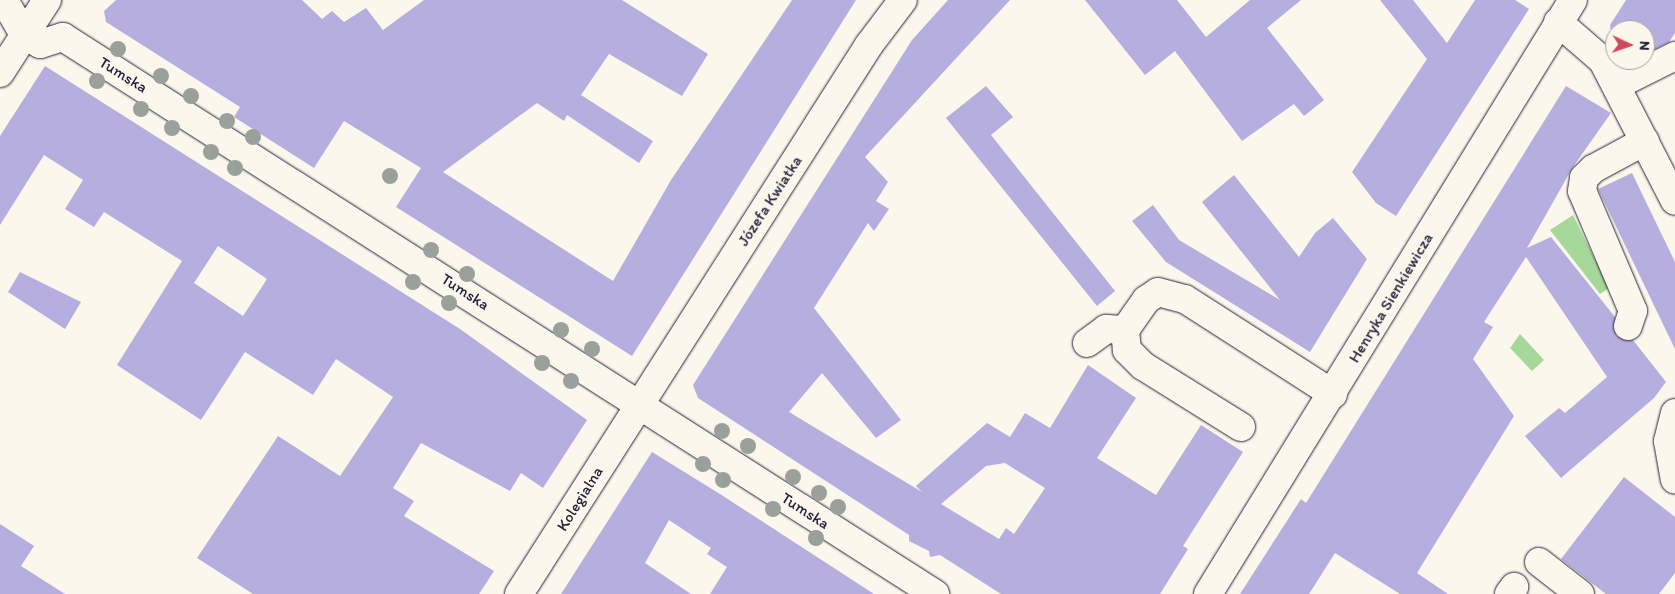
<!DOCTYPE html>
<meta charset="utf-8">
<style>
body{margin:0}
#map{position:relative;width:1675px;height:594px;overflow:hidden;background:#fbf7ec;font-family:Itim,sans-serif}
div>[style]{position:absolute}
.green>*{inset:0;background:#a6d899}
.building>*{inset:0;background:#b7aee0}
.roads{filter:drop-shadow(0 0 1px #22223b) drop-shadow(0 0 1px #22223b)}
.minor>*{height:28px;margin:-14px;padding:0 14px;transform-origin:14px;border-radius:14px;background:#fbf7ec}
.trees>*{width:16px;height:16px;margin:-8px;border-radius:50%;background:#9aa09a}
span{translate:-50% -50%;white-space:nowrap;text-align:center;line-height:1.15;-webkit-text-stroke:4px #fbf7ec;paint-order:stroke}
.street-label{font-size:16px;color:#22223b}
.north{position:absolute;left:1605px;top:20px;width:50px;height:50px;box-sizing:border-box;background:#fbf7ec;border:1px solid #a4a2a5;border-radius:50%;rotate:93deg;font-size:14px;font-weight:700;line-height:20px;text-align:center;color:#22223b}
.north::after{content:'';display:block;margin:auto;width:18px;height:22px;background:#d1495b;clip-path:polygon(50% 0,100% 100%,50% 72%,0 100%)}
</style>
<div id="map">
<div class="green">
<i style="clip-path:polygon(1573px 215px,1609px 288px,1600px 294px,1550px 230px)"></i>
<i style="clip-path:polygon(1520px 334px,1544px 360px,1532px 371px,1510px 348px)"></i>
</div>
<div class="building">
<i style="clip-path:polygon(116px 0,302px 0,322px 19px,332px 11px,344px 22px,366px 8px,383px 30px,424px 0,622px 0,708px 54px,682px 96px,609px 54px,581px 95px,653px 141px,639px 163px,567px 115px,564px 121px,537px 103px,443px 172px,613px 281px,671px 180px,792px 0,856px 0,632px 356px,396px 207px,421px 168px,344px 121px,314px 168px,234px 117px,240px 107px,106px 22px,104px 11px)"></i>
<i style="clip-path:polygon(evenodd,948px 0,1010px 0,865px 157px,888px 182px,876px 201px,889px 209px,874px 231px,868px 223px,814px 308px,901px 420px,876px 438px,822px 373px,789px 412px,922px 492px,916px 486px,987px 423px,1010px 437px,1025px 413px,1050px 428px,1088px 365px,1136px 398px,1097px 458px,1156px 495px,1201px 425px,1243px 452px,1183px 546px,1188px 549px,1160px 594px,1001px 594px,940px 555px,930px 557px,929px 551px,909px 541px,909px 535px,698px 398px,693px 385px,912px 40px,948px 0,1005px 463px,1045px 488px,1014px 534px,1006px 528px,999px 539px,941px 504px,986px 466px,1005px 463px)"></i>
<i style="clip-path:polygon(1085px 0,1177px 0,1206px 37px,1250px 0,1301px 0,1267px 28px,1324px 100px,1304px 116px,1294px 104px,1242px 141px,1175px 51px,1145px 75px)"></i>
<i style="clip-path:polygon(1380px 0,1413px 0,1447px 43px,1475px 0,1515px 0,1529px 9px,1396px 216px,1376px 203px,1352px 172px,1427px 59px)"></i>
<i style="clip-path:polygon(1626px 0,1675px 0,1675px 33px,1669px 42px,1645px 54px,1645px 30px,1615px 30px,1613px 45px,1610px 25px)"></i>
<i style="clip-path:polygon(evenodd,45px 66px,460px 329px,587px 420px,543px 488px,521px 473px,510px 491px,421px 443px,393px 488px,414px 501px,404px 516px,494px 571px,479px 594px,253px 594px,197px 558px,278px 436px,340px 476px,393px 397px,336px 359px,313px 395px,245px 352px,201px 420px,117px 365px,182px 261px,104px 212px,94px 227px,65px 209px,83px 180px,44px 155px,0 225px,0 136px,45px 66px,218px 246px,267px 279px,243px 316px,194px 283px,218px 246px)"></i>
<i style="clip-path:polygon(986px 86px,1013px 117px,991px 135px,1115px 291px,1097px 306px,946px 118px)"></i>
<i style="clip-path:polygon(1566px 86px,1611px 113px,1573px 167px,1527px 248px,1551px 237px,1615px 317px,1616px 336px,1633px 340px,1666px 382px,1654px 398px,1561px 478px,1525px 436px,1559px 408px,1565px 413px,1607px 377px,1526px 257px,1484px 322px,1493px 327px,1473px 359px,1514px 416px,1417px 573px,1448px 594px,1400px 594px,1335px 553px,1309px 594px,1240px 594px,1301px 499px,1306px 503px)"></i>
<i style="clip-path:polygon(1632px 173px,1675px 262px,1675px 349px,1598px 189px)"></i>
<i style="clip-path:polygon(1234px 175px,1299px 257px,1315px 233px,1333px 218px,1367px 259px,1310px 352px,1166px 262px,1132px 221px,1153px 205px,1179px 240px,1280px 300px,1202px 202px)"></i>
<i style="clip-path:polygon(20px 272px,81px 302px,65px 329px,8px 292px)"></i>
<i style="clip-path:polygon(652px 452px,720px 494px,874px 594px,710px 594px,727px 567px,707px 554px,711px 548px,669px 520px,645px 563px,691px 594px,561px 594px)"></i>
<i style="clip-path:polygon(1624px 477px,1675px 517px,1675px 573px,1659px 594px,1606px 594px,1561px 559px)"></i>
<i style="clip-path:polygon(0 524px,34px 546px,21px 566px,65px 594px,0 594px)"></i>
</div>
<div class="roads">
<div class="minor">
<i style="left:4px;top:0;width:39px;rotate:60deg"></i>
<i style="left:24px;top:34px;width:19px;rotate:32deg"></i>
<i style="left:40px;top:44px;width:24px;rotate:-17deg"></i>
<i style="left:63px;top:37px;width:1035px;rotate:32.57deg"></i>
<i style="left:1558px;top:22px;width:60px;rotate:40.9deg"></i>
<i style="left:1603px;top:61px;width:157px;rotate:62.8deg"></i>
<i style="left:0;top:73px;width:87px;rotate:-57.2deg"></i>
<i style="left:1617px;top:85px;width:65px;rotate:-26.6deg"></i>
<i style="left:1628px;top:326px;width:16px;rotate:-72deg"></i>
<i style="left:1633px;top:311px;width:130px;rotate:-113deg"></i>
<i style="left:1582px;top:191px;width:13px;rotate:-81deg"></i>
<i style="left:1584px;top:178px;width:13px;rotate:-45deg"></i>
<i style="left:1593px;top:169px;width:59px;rotate:-28.3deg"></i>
<i style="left:1087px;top:343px;width:24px;rotate:-36deg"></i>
<i style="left:1106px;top:329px;width:19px;rotate:3deg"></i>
<i style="left:1675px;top:413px;width:29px;rotate:104deg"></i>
<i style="left:1668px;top:441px;width:39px;rotate:80deg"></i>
<i style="left:1241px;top:427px;width:115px;rotate:-148.1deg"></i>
<i style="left:1143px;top:366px;width:23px;rotate:-135deg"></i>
<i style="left:1127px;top:350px;width:20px;rotate:-96deg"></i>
<i style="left:1125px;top:330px;width:37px;rotate:-55deg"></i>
<i style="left:1146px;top:300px;width:14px;rotate:-34deg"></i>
<i style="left:1158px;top:292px;width:28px;rotate:15deg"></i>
<i style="left:1185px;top:299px;width:176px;rotate:32.7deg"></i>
<i style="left:1539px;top:562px;width:52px;rotate:38deg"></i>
<i style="left:519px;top:594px;width:651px;rotate:-57.48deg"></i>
<i style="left:869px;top:45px;width:56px;rotate:-52.9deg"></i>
<i style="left:1208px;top:594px;width:697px;rotate:-58.43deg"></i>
<i style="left:1509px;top:594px;width:9px;rotate:-54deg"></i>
</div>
</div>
<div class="trees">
<i style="left:118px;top:49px"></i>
<i style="left:161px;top:76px"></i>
<i style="left:97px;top:81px"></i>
<i style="left:191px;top:96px"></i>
<i style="left:141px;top:109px"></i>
<i style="left:227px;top:121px"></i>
<i style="left:172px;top:128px"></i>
<i style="left:253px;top:137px"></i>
<i style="left:211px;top:152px"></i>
<i style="left:235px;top:168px"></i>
<i style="left:390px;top:176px"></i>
<i style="left:431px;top:250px"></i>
<i style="left:467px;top:274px"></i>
<i style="left:413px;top:282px"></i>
<i style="left:449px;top:303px"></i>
<i style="left:561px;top:330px"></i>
<i style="left:592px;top:349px"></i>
<i style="left:542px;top:363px"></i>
<i style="left:571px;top:381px"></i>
<i style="left:722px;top:431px"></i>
<i style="left:748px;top:446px"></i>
<i style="left:703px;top:464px"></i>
<i style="left:793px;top:477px"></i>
<i style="left:723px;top:480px"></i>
<i style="left:819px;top:493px"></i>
<i style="left:838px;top:507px"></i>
<i style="left:773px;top:509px"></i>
<i style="left:816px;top:538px"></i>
</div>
<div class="street-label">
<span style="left:123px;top:75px;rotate:32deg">Tumska</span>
<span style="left:770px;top:201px;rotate:-57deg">Józefa Kwiatka</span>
<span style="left:465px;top:292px;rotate:33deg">Tumska</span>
<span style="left:1391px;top:298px;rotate:-59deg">Henryka Sienkiewicza</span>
<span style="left:580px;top:499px;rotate:-58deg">Kolegialna</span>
<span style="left:805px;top:511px;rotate:33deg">Tumska</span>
</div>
<div class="north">N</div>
</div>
